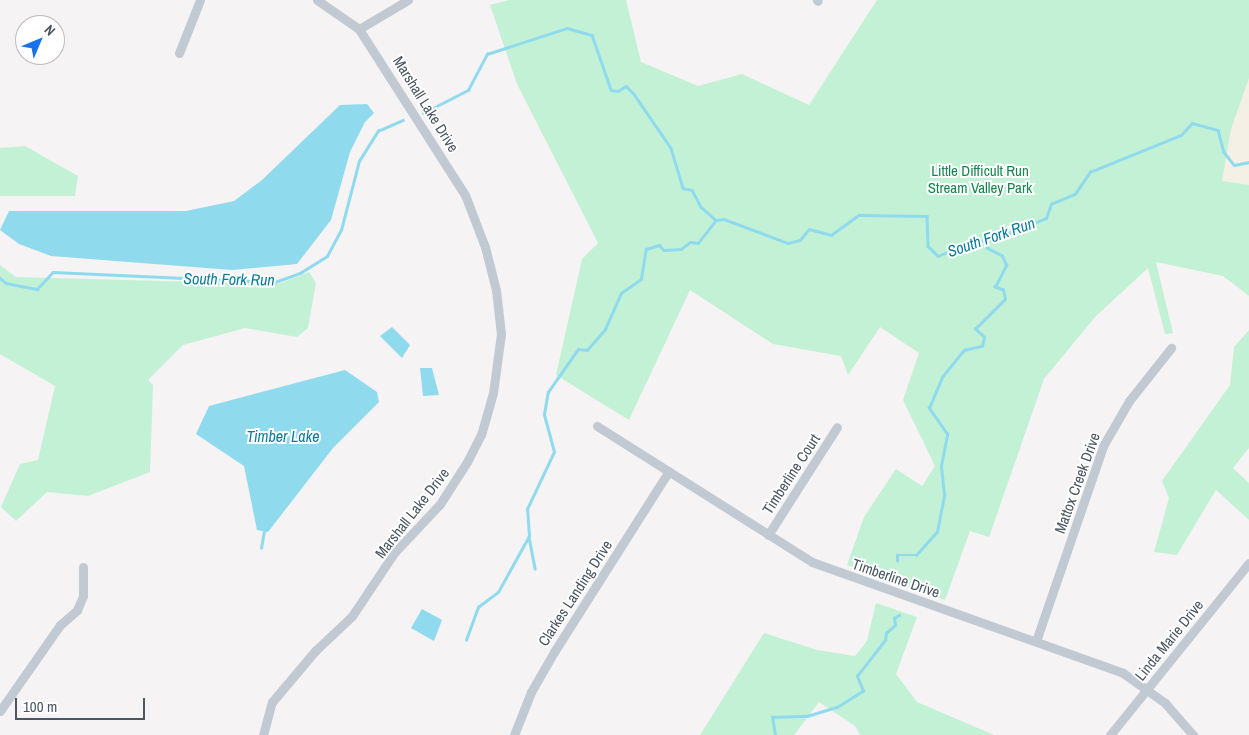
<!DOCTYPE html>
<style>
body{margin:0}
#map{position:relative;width:1249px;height:735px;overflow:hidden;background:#f5f3f3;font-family:"Archivo Narrow",sans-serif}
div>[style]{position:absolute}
.green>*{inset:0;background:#c3f1d5}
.sand>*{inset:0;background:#f5f0e5}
.water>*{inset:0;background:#90daee}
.stream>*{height:2.5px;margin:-1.25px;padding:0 1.25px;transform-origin:1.25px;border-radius:1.25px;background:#90daee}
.minor>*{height:9px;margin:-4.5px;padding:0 4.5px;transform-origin:4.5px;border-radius:4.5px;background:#c1cad2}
span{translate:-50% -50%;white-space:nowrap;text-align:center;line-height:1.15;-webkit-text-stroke:4px #fff;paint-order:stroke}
.street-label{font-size:15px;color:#4a5661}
.park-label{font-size:15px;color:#17864f}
.water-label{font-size:16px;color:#0c7c9b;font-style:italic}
.north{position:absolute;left:15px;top:15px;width:50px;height:50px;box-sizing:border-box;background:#fff;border:1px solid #b7bbc0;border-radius:50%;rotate:45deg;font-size:14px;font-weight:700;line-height:20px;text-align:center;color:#4a5661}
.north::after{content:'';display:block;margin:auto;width:18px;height:22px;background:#1a73e8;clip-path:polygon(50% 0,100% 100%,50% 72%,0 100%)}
.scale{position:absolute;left:15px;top:698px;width:130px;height:22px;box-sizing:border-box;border:2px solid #4a5661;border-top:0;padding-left:6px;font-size:15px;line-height:18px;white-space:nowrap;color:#4a5661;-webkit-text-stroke:4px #fff;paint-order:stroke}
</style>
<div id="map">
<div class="green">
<i style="clip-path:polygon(509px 0,626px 0,641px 62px,698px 86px,742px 74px,809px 105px,877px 0,1249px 0,1249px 296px,1223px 276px,1156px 262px,1173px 333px,1165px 334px,1148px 268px,1095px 317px,1044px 379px,989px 537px,970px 531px,945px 600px,847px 565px,864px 517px,896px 469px,922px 486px,935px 466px,903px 400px,919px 353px,880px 327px,848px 375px,841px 356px,773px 344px,690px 290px,629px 420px,556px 375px,582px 259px,598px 243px,517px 84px,490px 5px)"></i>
<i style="clip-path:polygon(25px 146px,78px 176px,75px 196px,0 196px,0 148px)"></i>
<i style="clip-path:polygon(0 265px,16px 277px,278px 284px,309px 272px,316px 283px,308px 328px,297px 337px,245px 328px,183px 345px,148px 380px,153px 385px,150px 472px,88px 496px,47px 492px,16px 521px,1px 507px,20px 464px,38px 460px,55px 386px,0 354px)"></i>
<i style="clip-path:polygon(1249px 330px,1249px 448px,1233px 468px,1249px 483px,1249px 520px,1216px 490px,1177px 555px,1154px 552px,1169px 498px,1162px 481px,1230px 385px,1234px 347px)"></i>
<i style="clip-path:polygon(876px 603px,917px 617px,896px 674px,917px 702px,994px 735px,860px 735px,855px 726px,819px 702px,794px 735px,700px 735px,764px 633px,817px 650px,855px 656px,867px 641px)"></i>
</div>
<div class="sand">
<i style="clip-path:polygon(1249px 78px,1249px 185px,1222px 181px,1231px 129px)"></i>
</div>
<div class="water">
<i style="clip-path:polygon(367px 104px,374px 113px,365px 122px,350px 152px,331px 220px,297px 264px,232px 270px,51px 256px,19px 244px,0 230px,9px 211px,186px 211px,234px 201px,262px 180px,340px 105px)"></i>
<i style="clip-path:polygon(392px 327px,410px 345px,402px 358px,380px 336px)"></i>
<i style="clip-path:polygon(420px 368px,432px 368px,439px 395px,423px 396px)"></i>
<i style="clip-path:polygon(345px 370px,377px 392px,379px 402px,333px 448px,268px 532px,257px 530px,244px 466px,196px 434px,209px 406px)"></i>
<i style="clip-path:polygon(422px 609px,442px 620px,434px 641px,411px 628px)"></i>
</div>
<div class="stream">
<i style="left:423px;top:113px;width:51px;rotate:-27.1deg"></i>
<i style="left:468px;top:90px;width:41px;rotate:-62.2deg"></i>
<i style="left:487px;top:54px;width:84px;rotate:-18deg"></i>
<i style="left:567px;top:28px;width:26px;rotate:16deg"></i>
<i style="left:592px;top:35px;width:58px;rotate:70.9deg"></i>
<i style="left:611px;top:90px;width:7px;rotate:8deg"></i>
<i style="left:618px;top:91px;width:9px;rotate:-32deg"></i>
<i style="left:626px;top:86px;width:11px;rotate:45deg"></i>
<i style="left:634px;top:94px;width:65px;rotate:55.6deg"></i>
<i style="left:671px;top:148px;width:42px;rotate:73.3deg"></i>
<i style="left:683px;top:188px;width:9px;rotate:13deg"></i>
<i style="left:692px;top:190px;width:19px;rotate:62deg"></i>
<i style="left:701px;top:207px;width:20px;rotate:41deg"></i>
<i style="left:716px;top:220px;width:8px;rotate:-7deg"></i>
<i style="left:724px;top:219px;width:68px;rotate:20.6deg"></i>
<i style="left:788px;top:243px;width:12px;rotate:-14deg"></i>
<i style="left:800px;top:240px;width:14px;rotate:-51deg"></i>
<i style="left:809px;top:229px;width:23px;rotate:15deg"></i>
<i style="left:831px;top:235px;width:34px;rotate:-36deg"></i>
<i style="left:859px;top:215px;width:68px;rotate:0.8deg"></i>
<i style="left:927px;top:216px;width:30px;rotate:88deg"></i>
<i style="left:928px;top:246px;width:14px;rotate:45deg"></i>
<i style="left:938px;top:256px;width:37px;rotate:-22deg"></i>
<i style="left:972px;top:242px;width:25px;rotate:-9deg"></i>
<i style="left:997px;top:238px;width:53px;rotate:-22.2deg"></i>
<i style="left:1046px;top:218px;width:15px;rotate:-70deg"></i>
<i style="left:1051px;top:204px;width:26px;rotate:-23deg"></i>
<i style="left:1075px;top:194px;width:27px;rotate:-56deg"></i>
<i style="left:1090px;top:172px;width:98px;rotate:-22.1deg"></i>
<i style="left:1181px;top:135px;width:16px;rotate:-47deg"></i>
<i style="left:1192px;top:123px;width:27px;rotate:15deg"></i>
<i style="left:1218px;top:130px;width:23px;rotate:75deg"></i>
<i style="left:1224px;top:152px;width:16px;rotate:52deg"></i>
<i style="left:1234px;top:165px;width:15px;rotate:-11deg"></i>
<i style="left:0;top:278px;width:8px;rotate:40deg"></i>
<i style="left:6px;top:283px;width:32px;rotate:11deg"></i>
<i style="left:37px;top:289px;width:23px;rotate:-47deg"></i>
<i style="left:53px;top:272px;width:222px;rotate:2.6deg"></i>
<i style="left:275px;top:282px;width:27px;rotate:-20deg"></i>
<i style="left:300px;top:273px;width:32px;rotate:-32deg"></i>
<i style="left:327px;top:256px;width:30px;rotate:-62deg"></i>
<i style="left:341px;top:230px;width:71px;rotate:-75.4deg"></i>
<i style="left:359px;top:161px;width:36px;rotate:-58deg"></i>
<i style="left:378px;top:131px;width:27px;rotate:-24deg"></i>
<i style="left:529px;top:537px;width:32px;rotate:79deg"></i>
<i style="left:261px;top:548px;width:17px;rotate:-80deg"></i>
<i style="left:897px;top:561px;width:6px;rotate:-90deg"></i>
<i style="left:897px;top:555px;width:19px"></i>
<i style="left:916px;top:555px;width:31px;rotate:-48deg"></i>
<i style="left:937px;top:532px;width:38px;rotate:-79deg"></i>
<i style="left:944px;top:495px;width:29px;rotate:-96deg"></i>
<i style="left:941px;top:466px;width:33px;rotate:-79deg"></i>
<i style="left:947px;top:434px;width:32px;rotate:-125deg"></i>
<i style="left:929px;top:408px;width:34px;rotate:-67deg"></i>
<i style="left:942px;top:377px;width:35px;rotate:-51deg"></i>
<i style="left:964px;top:350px;width:18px;rotate:-13deg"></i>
<i style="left:982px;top:346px;width:9px;rotate:-77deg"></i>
<i style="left:984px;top:337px;width:12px;rotate:-138deg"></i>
<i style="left:975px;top:329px;width:42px;rotate:-45deg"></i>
<i style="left:1005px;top:299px;width:9px;rotate:-103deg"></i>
<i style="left:1003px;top:290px;width:9px;rotate:-159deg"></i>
<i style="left:995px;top:287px;width:25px;rotate:-63deg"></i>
<i style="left:1006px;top:265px;width:10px;rotate:-114deg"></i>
<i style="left:1002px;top:256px;width:17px;rotate:-152deg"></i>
<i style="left:987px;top:248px;width:8px;rotate:-113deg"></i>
<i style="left:466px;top:640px;width:35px;rotate:-70deg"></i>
<i style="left:478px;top:607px;width:25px;rotate:-37deg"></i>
<i style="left:498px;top:592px;width:64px;rotate:-61deg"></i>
<i style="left:529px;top:536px;width:27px;rotate:-94deg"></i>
<i style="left:527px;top:509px;width:63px;rotate:-64.7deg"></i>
<i style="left:554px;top:452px;width:39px;rotate:-105deg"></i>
<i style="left:544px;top:414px;width:22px;rotate:-80deg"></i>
<i style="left:548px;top:392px;width:52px;rotate:-55.1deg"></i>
<i style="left:578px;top:349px;width:9px;rotate:6deg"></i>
<i style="left:587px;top:350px;width:28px;rotate:-49deg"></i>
<i style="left:605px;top:329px;width:39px;rotate:-66deg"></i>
<i style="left:621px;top:293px;width:24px;rotate:-35deg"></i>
<i style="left:641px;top:279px;width:30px;rotate:-81deg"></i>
<i style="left:646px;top:249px;width:14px;rotate:-17deg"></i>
<i style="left:659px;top:245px;width:7px;rotate:45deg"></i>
<i style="left:664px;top:250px;width:17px;rotate:-3deg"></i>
<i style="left:681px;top:249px;width:11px;rotate:-38deg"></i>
<i style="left:690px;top:242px;width:8px;rotate:7deg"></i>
<i style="left:698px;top:243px;width:29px;rotate:-52deg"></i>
<i style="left:775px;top:735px;width:18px;rotate:-99deg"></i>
<i style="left:772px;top:717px;width:35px;rotate:-2deg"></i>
<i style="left:807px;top:716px;width:31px;rotate:-17deg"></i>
<i style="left:837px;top:707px;width:31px;rotate:-32deg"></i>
<i style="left:863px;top:691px;width:16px;rotate:-112deg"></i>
<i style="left:857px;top:676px;width:46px;rotate:-52.1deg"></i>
<i style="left:885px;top:640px;width:7px;rotate:-82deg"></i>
<i style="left:886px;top:633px;width:12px;rotate:-42deg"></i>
<i style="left:895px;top:625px;width:7px;rotate:-98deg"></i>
<i style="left:894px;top:618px;width:6px;rotate:-31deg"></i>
</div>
<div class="minor">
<i style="left:817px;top:0;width:1px;rotate:45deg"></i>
<i style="left:359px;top:29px;width:57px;rotate:-30.6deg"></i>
<i style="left:179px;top:53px;width:57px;rotate:-68.4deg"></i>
<i style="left:597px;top:426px;width:254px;rotate:32.3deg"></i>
<i style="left:812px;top:562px;width:330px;rotate:19.6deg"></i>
<i style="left:1123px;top:673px;width:52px;rotate:35.5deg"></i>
<i style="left:1165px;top:703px;width:43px;rotate:48.8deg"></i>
<i style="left:768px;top:535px;width:128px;rotate:-57.4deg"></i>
<i style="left:1036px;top:641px;width:206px;rotate:-71deg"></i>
<i style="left:1103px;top:446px;width:52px;rotate:-60deg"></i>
<i style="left:1129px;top:401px;width:68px;rotate:-51.6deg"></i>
<i style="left:0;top:711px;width:105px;rotate:-55.1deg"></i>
<i style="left:60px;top:625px;width:23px;rotate:-41deg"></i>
<i style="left:77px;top:610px;width:15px;rotate:-67deg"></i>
<i style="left:83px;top:596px;width:29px;rotate:-90deg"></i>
<i style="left:263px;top:735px;width:34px;rotate:-75deg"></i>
<i style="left:272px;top:702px;width:67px;rotate:-49.9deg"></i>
<i style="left:315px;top:651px;width:51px;rotate:-43.4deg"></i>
<i style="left:352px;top:616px;width:76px;rotate:-56.3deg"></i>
<i style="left:394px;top:553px;width:67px;rotate:-46.8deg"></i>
<i style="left:440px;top:504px;width:50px;rotate:-57.3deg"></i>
<i style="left:467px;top:462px;width:30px;rotate:-63deg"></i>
<i style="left:481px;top:435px;width:44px;rotate:-74.1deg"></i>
<i style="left:493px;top:393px;width:60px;rotate:-82.3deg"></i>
<i style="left:501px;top:334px;width:44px;rotate:-96.5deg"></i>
<i style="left:496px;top:290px;width:44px;rotate:-104.3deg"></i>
<i style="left:485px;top:247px;width:56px;rotate:-111deg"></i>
<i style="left:465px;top:195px;width:197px;rotate:-122.6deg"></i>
<i style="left:359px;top:29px;width:51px;rotate:-145.4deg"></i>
<i style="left:514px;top:735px;width:46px;rotate:-68.4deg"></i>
<i style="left:531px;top:692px;width:46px;rotate:-60.1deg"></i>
<i style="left:554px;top:652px;width:214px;rotate:-57.6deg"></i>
<i style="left:1110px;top:735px;width:221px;rotate:-51.1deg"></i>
</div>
<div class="street-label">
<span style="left:426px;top:104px;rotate:58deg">Marshall Lake Drive</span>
<span style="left:791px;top:474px;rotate:-57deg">Timberline Court</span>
<span style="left:1077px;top:483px;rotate:-70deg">Mattox Creek Drive</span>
<span style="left:412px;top:513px;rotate:-52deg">Marshall Lake Drive</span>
<span style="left:896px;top:578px;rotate:19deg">Timberline Drive</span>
<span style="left:575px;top:593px;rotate:-57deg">Clarkes Landing Drive</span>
<span style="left:1169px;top:640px;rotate:-51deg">Linda Marie Drive</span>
</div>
<div class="park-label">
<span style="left:980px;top:179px">Little Difficult Run<br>Stream Valley Park</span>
</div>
<div class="water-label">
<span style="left:991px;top:237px;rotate:-19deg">South Fork Run</span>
<span style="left:229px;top:279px;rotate:1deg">South Fork Run</span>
<span style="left:283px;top:436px">Timber Lake</span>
</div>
<div class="north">N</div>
<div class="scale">100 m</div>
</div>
